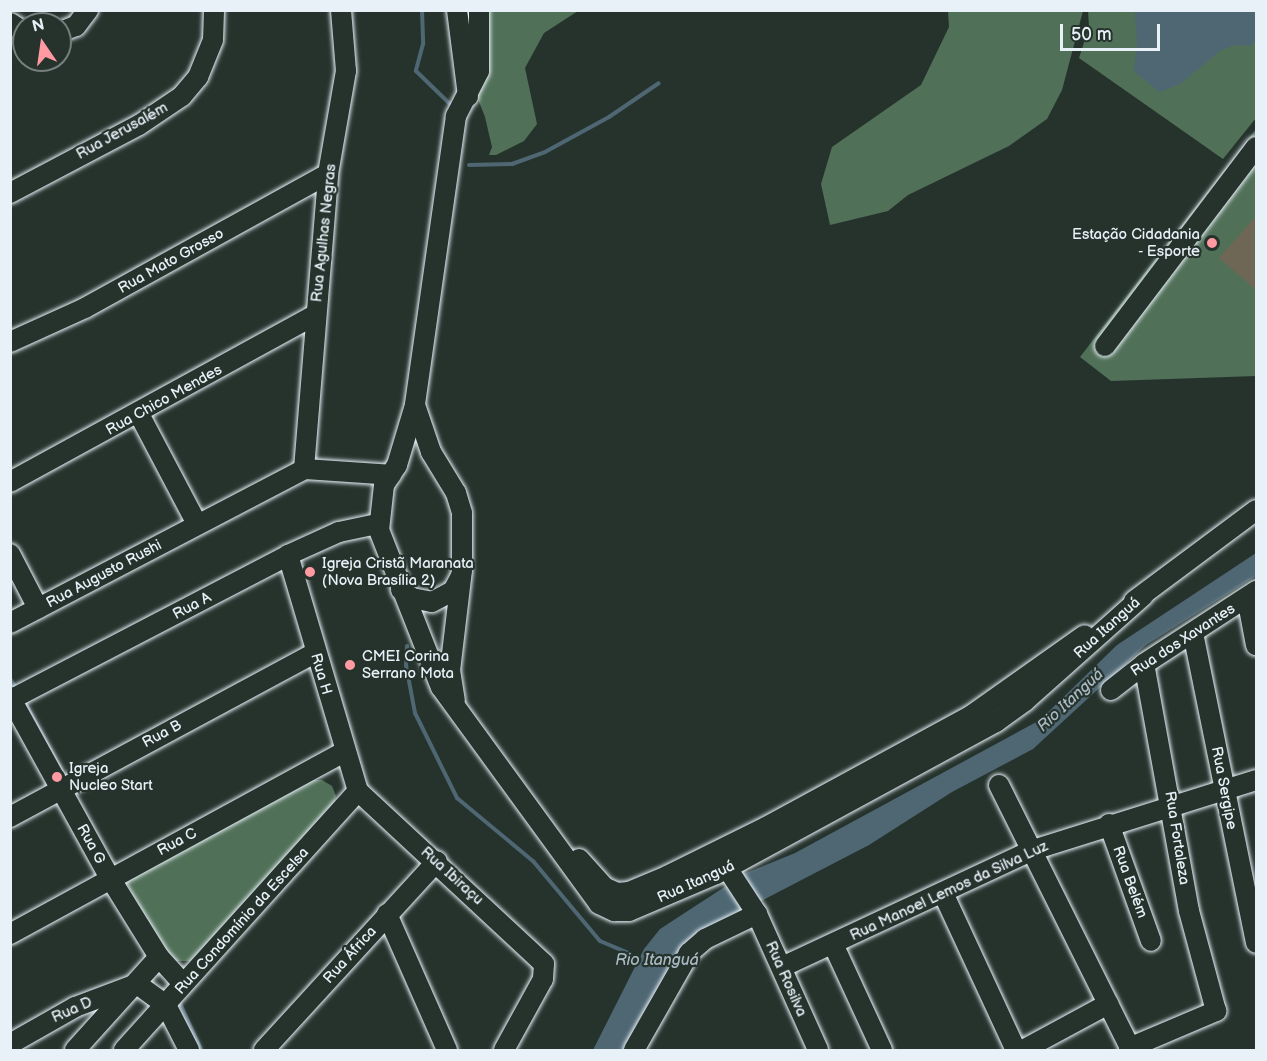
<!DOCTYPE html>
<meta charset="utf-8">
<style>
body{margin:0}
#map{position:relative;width:1267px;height:1061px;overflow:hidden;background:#26332d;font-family:"Balsamiq Sans",sans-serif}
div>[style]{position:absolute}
.green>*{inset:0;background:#517058}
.water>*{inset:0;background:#4e6773}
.stream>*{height:4px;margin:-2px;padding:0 2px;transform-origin:2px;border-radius:2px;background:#4e6773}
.building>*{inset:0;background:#6e6756}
.roads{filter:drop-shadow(0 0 2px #e8f1f8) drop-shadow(0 0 2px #e8f1f8)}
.minor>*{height:20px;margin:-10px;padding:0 10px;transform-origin:10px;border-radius:10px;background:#26332d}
.dots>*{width:16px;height:16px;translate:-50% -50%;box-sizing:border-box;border:3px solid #26332d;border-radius:50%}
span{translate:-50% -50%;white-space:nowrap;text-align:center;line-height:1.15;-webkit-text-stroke:4.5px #26332d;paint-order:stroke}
.street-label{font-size:15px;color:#e8f1f8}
.poi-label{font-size:15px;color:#e8f1f8}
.right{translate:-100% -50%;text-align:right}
.left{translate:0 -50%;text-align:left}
.water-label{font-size:16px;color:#aabac3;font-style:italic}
.frame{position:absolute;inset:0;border:12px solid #e8f1f8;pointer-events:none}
.north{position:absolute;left:12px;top:12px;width:60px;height:60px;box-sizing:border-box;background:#26332d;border:2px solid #747f7e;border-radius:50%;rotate:347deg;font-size:16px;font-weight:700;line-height:24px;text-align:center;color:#e8f1f8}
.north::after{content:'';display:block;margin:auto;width:21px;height:27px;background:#ff9aa2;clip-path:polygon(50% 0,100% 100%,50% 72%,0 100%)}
.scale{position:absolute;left:1060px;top:24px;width:100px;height:27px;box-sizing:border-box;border:3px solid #e8f1f8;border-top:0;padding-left:8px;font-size:18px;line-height:21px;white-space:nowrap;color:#e8f1f8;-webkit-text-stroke:4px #26332d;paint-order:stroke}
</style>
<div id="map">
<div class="green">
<i style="clip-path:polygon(455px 11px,578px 11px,544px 33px,525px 68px,537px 124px,524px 141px,496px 155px,489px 155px,492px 147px,485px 117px,465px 66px)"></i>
<i style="clip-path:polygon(948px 11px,1083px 11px,1062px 90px,1047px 119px,1009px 146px,908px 195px,888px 211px,830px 225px,821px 184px,832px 147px,921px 85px,949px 27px)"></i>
<i style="clip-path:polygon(1088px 11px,1256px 11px,1256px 118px,1223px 159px,1079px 58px,1089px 27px)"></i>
<i style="clip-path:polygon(1256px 129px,1256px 376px,1111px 381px,1080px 357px)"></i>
<i style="clip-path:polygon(311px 780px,322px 780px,332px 786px,336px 796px,333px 807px,194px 961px,175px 961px,161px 948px,126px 882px)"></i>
</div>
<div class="water">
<i style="clip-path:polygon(1135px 11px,1256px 11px,1256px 41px,1250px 46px,1234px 45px,1220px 51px,1180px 84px,1159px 92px,1134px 71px,1137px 43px)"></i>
<i style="clip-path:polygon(1256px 553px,1256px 576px,1146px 645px,1033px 749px,952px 792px,869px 845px,711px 927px,689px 943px,638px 1021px,625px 1050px,593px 1050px,644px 949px,660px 929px,746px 873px,795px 853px,1040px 720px,1117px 645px)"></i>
</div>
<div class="stream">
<i style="left:422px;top:10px;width:34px;rotate:88deg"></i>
<i style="left:423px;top:44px;width:28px;rotate:105deg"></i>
<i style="left:416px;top:71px;width:47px;rotate:44.1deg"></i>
<i style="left:469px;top:165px;width:43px;rotate:-1.3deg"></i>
<i style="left:512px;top:164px;width:35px;rotate:-20deg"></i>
<i style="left:545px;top:152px;width:73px;rotate:-28.7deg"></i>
<i style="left:609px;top:117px;width:60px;rotate:-34.2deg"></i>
<i style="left:407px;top:646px;width:19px;rotate:93deg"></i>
<i style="left:406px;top:665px;width:49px;rotate:79.4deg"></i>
<i style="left:415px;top:713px;width:95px;rotate:63.7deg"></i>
<i style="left:457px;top:798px;width:99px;rotate:39.7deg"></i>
<i style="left:533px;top:861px;width:104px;rotate:50.1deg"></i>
<i style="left:600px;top:941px;width:33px;rotate:23deg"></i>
<i style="left:10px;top:679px;width:12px;rotate:55deg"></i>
<i style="left:25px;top:703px;width:86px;rotate:61.7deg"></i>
<i style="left:178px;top:999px;width:56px;rotate:65.7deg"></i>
</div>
<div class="building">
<i style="clip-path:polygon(1257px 215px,1257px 291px,1219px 258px)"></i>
</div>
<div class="roads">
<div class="minor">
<i style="left:457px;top:10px;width:87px;rotate:82.7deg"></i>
<i style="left:479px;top:10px;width:61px;rotate:90deg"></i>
<i style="left:479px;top:71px;width:51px;rotate:117.1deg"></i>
<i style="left:456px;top:116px;width:292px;rotate:98.1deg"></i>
<i style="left:415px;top:405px;width:63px;rotate:106.7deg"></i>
<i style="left:397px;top:465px;width:24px;rotate:123deg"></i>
<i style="left:384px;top:485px;width:45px;rotate:96.3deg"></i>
<i style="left:379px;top:530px;width:169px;rotate:68.5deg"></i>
<i style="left:441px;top:687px;width:268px;rotate:53.9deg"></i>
<i style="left:599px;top:904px;width:17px;rotate:25deg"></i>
<i style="left:614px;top:911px;width:15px"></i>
<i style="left:629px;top:911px;width:95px;rotate:-23deg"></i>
<i style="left:716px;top:874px;width:319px;rotate:-28.5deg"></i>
<i style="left:996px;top:722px;width:36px;rotate:-36deg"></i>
<i style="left:1025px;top:701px;width:159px;rotate:-41.7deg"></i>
<i style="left:10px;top:23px;width:17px;rotate:33deg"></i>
<i style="left:60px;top:32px;width:17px;rotate:-21deg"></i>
<i style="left:76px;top:26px;width:20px;rotate:-53deg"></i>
<i style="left:10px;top:193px;width:146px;rotate:-27.8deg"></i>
<i style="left:139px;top:125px;width:52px;rotate:-34deg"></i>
<i style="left:182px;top:96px;width:25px;rotate:-50deg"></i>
<i style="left:198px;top:77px;width:40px;rotate:-68deg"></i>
<i style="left:213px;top:40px;width:30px;rotate:-88deg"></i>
<i style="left:10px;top:342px;width:82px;rotate:-24.4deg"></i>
<i style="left:85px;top:308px;width:277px;rotate:-28.9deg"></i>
<i style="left:1105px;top:346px;width:250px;rotate:-52.8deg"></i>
<i style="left:415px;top:405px;width:50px;rotate:71.2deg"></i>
<i style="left:431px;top:452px;width:48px;rotate:58.6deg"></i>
<i style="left:456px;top:493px;width:21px;rotate:73deg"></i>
<i style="left:462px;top:513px;width:57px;rotate:90deg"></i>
<i style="left:462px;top:570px;width:101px;rotate:96.8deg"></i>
<i style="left:450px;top:670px;width:31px;rotate:81deg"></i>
<i style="left:139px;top:414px;width:124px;rotate:62.2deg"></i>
<i style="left:304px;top:469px;width:87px;rotate:3.9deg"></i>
<i style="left:10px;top:482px;width:348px;rotate:-28.7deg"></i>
<i style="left:10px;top:554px;width:61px;rotate:62.6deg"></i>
<i style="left:288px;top:555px;width:246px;rotate:73.5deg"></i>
<i style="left:358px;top:791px;width:254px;rotate:42.9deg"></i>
<i style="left:544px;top:964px;width:15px;rotate:94deg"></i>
<i style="left:543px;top:979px;width:81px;rotate:118.8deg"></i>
<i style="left:401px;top:590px;width:14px;rotate:36deg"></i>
<i style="left:412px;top:598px;width:20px;rotate:11deg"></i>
<i style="left:432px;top:602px;width:24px;rotate:-28deg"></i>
<i style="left:453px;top:591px;width:17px;rotate:-62deg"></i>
<i style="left:1247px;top:598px;width:48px;rotate:79.2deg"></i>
<i style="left:1134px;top:601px;width:152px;rotate:-36.7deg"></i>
<i style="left:10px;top:623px;width:332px;rotate:-27.6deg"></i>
<i style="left:304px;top:469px;width:296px;rotate:-85.3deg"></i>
<i style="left:328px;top:174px;width:105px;rotate:-80.1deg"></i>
<i style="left:346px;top:71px;width:61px;rotate:-94.7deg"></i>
<i style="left:1193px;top:633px;width:316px;rotate:78.5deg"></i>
<i style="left:1111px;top:690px;width:42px;rotate:-38.2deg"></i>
<i style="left:1144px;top:664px;width:134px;rotate:-33.1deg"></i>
<i style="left:10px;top:697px;width:207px;rotate:61.1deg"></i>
<i style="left:110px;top:878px;width:93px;rotate:58.2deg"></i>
<i style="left:159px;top:957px;width:36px;rotate:48deg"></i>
<i style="left:10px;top:700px;width:314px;rotate:-27.5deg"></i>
<i style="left:288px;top:555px;width:56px;rotate:-24.3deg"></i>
<i style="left:339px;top:532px;width:40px;rotate:-12deg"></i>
<i style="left:999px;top:785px;width:296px;rotate:63.5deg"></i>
<i style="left:10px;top:817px;width:346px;rotate:-28.3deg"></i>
<i style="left:1109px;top:824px;width:124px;rotate:70.3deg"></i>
<i style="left:579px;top:859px;width:38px;rotate:48deg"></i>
<i style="left:604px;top:887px;width:14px;rotate:25deg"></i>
<i style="left:617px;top:893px;width:12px;rotate:-5deg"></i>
<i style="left:629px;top:892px;width:41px;rotate:-22.8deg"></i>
<i style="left:667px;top:876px;width:110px;rotate:-26.3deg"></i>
<i style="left:766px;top:827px;width:234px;rotate:-28.5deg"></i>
<i style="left:972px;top:715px;width:138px;rotate:-35.3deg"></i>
<i style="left:716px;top:864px;width:12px;rotate:20deg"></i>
<i style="left:727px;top:868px;width:55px;rotate:56.9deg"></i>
<i style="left:757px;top:914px;width:149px;rotate:65.8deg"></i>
<i style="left:943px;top:893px;width:173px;rotate:65.1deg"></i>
<i style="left:387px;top:914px;width:149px;rotate:66.2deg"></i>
<i style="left:10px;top:934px;width:380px;rotate:-28.6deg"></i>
<i style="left:833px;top:944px;width:117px;rotate:65.2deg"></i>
<i style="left:782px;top:967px;width:277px;rotate:-25deg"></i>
<i style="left:1033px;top:850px;width:234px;rotate:-17.4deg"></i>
<i style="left:10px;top:1044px;width:75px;rotate:-29.6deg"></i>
<i style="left:75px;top:1007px;width:66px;rotate:-20.4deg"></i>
<i style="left:137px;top:984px;width:36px;rotate:36deg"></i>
<i style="left:166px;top:1005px;width:51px;rotate:62.9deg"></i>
<i style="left:1129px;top:1048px;width:95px;rotate:-23deg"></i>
<i style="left:1216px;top:1011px;width:104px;rotate:-105.1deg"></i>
<i style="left:1189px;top:911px;width:251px;rotate:-100.3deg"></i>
<i style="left:75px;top:1050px;width:125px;rotate:-47.9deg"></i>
<i style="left:124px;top:1050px;width:349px;rotate:-47.9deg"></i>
<i style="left:264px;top:1050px;width:256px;rotate:-47.5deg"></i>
<i style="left:634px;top:1050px;width:112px;rotate:-60.4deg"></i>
<i style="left:689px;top:953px;width:21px;rotate:-41deg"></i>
<i style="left:705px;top:939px;width:58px;rotate:-25.7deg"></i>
<i style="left:1023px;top:1050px;width:97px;rotate:-28.4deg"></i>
</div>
</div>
<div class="dots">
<i style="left:1212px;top:243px;background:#ff9aa2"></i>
<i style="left:310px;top:572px;background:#ff9aa2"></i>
<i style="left:350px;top:665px;background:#ff9aa2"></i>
<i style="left:57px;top:777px;background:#ff9aa2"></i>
</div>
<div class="street-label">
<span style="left:122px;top:131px;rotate:-29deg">Rua Jerusalém</span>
<span style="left:324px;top:233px;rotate:-84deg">Rua Agulhas Negras</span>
<span style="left:171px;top:261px;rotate:-29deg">Rua Mato Grosso</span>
<span style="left:164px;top:400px;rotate:-29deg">Rua Chico Mendes</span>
<span style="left:104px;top:574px;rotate:-28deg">Rua Augusto Rushi</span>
<span style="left:192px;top:606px;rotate:-28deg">Rua A</span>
<span style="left:1107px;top:628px;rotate:-42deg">Rua Itanguá</span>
<span style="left:1183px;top:640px;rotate:-33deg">Rua dos Xavantes</span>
<span style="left:321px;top:674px;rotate:74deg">Rua H</span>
<span style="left:162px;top:734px;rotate:-28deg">Rua B</span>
<span style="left:1224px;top:788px;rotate:79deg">Rua Sergipe</span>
<span style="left:1177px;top:838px;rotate:81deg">Rua Fortaleza</span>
<span style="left:177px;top:842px;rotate:-28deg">Rua C</span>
<span style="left:91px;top:844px;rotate:61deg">Rua G</span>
<span style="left:452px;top:876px;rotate:42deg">Rua Ibiraçu</span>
<span style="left:696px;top:882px;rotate:-24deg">Rua Itanguá</span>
<span style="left:1130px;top:882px;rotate:70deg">Rua Belém</span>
<span style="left:949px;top:891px;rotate:-25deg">Rua Manoel Lemos da Silva Luz</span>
<span style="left:242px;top:921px;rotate:-48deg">Rua Condomínio da Escelsa</span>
<span style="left:350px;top:955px;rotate:-48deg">Rua África</span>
<span style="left:786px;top:979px;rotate:66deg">Rua Rosilva</span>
<span style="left:72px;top:1010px;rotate:-24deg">Rua D</span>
</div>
<div class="poi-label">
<span class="right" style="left:1200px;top:243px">Estação Cidadania<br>- Esporte</span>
<span class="left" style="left:322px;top:572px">Igreja Cristã Maranata<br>(Nova Brasília 2)</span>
<span class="left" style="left:362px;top:665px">CMEI Corina<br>Serrano Mota</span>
<span class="left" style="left:69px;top:777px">Igreja<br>Nucleo Start</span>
</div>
<div class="water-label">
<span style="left:1071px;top:701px;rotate:-43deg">Rio Itanguá</span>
<span style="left:657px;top:961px">Rio Itanguá</span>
</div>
<div class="frame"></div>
<div class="north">N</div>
<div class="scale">50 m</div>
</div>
